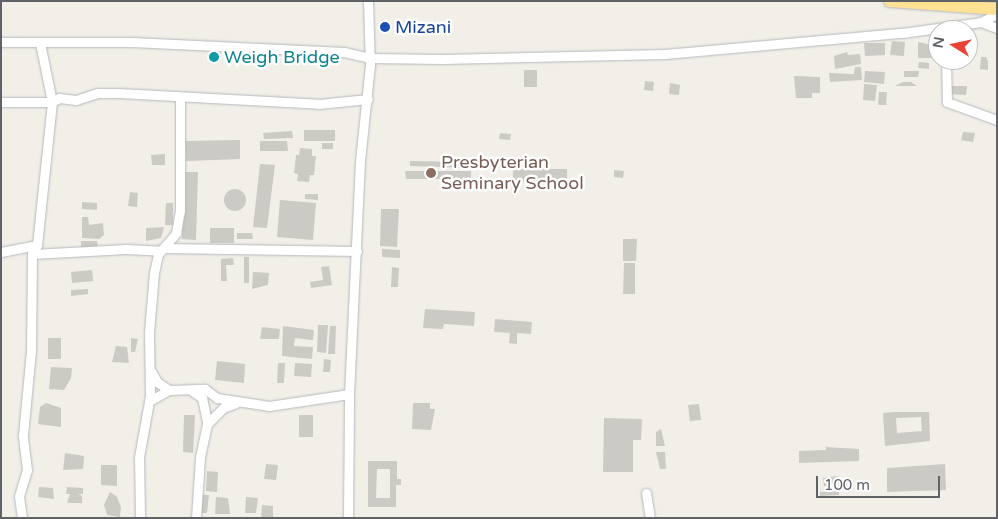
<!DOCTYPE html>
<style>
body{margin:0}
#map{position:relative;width:998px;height:519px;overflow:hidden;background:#f1efe8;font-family:"Varela Round",sans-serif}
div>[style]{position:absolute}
.building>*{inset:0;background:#cccac5}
.round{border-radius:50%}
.roads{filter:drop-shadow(0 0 1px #b5b8bc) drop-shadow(0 0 1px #b5b8bc)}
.minor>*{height:9px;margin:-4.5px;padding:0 4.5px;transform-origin:4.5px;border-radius:4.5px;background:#fff}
.highway>*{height:12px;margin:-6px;padding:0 6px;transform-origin:6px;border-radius:6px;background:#fde293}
.dots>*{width:14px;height:14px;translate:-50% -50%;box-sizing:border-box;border:2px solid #fff;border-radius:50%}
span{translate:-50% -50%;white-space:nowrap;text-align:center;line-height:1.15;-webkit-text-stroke:5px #fff;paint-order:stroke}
.transit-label{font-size:18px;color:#164399}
.left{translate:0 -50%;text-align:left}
.culture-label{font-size:18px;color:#0d838f}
.education-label{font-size:18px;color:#785e54}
.frame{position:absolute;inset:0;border:2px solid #5f6368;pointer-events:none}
.north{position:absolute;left:928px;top:20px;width:50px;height:50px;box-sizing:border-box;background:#fff;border:1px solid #bfc1c3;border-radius:50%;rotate:280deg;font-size:14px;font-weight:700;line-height:20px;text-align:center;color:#5f6368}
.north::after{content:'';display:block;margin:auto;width:18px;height:22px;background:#ea4335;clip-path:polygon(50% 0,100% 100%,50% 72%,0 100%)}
.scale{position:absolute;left:816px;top:476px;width:124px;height:22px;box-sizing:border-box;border:2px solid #5f6368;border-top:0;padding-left:6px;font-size:15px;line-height:18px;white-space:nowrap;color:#5f6368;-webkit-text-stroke:4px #fff;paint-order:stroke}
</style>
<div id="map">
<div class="building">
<i style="clip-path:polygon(892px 41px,905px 42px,904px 56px,890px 55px)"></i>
<i style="clip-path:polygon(918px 42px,936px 46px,936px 58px,918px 58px)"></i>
<i style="clip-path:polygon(864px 43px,885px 43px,885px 55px,865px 56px)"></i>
<i style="clip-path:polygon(847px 52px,848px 55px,860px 54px,861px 64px,835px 69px,834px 56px)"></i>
<i style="clip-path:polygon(981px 57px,986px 57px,988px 61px,988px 70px,980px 69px)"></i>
<i style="clip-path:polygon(951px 60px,961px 60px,960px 68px,950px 67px)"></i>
<i style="clip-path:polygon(919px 62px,929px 63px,929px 69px,918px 68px)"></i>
<i style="clip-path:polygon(855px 67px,861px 67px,862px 80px,830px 82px,829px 73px,854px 74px)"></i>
<i style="clip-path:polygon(524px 70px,537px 70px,537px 87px,524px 87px)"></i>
<i style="clip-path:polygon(865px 71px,885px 72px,884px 84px,864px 82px)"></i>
<i style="clip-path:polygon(904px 71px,919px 71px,918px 77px,904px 77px)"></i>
<i style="clip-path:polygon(794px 76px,820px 77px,820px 93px,812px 93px,812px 98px,796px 98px)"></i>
<i style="clip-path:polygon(645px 81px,654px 82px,653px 91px,644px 90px)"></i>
<i style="clip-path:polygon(903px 82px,911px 82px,917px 86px,895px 86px)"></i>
<i style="clip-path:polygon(670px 83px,680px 85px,679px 95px,669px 94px)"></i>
<i style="clip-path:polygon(864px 84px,877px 85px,875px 101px,863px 100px)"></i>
<i style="clip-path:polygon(948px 86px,967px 86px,966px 95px,948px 94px)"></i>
<i style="clip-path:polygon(879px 92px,887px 92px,886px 105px,878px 105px)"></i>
<i style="clip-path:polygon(304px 130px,335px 130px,335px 141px,304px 141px)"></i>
<i style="clip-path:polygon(292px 131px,293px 138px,264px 139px,263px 133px)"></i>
<i style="clip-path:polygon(963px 132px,975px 133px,973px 142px,961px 140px)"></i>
<i style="clip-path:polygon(500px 133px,511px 134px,510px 140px,499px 139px)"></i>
<i style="clip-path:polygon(240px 140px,240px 159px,186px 161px,185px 141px)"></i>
<i style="clip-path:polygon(260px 141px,287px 141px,288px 151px,260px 151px)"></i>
<i style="clip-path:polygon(322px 143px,333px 143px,333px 149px,322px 149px)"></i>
<i style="clip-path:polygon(300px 148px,312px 149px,312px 156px,316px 156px,314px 175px,310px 175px,309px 182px,297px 181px,298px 174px,294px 173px,296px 155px,299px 155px)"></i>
<i style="clip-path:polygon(165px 154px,165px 165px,152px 165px,151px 155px)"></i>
<i style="clip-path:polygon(410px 161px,471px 162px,471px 168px,410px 166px)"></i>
<i style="clip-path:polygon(260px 164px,275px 165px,267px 228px,253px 227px)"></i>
<i style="clip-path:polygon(513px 169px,567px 169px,567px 181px,513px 182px)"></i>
<i style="clip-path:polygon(614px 170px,624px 171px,623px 178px,614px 177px)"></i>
<i style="clip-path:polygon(405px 171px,471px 171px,471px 179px,406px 179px)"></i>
<i style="clip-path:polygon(184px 172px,198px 172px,196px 240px,182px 239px)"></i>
<i class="round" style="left:224px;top:189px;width:22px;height:22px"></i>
<i style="clip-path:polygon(130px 192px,138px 193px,137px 207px,128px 206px)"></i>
<i style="clip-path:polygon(305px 194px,318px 194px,318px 200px,305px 199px)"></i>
<i style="clip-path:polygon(280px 200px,316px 203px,313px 240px,277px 237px)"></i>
<i style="clip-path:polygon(82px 202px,97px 203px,97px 210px,82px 209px)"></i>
<i style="clip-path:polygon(166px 203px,173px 203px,173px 225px,165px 225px)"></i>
<i style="clip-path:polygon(381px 209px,399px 209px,397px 247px,380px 246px)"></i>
<i style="clip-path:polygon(82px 217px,88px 217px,89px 225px,103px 223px,104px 235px,99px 239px,82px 238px)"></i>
<i style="clip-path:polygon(164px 227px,161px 238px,146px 241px,146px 228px)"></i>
<i style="clip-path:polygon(210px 228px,234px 228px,234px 243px,210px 243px)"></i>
<i style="clip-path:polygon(237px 233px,252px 233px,253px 239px,237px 239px)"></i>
<i style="clip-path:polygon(623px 239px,637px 239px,636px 261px,623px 261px)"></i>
<i style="clip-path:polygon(81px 241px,97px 241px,98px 247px,81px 248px)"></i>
<i style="clip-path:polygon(382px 249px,400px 250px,400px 258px,382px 257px)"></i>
<i style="clip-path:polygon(244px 257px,249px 257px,249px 283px,244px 283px)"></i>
<i style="clip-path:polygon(233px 258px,234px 265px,226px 265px,227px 281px,221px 281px,221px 259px)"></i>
<i style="clip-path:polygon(624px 263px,635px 263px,635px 294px,623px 294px)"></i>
<i style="clip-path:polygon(329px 266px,332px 285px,311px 288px,310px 282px,323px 280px,321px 267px)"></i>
<i style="clip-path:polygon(392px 267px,399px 268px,398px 287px,391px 287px)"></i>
<i style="clip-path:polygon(92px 270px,93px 281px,72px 283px,71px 272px)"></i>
<i style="clip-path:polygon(253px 272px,269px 273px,268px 285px,252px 289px)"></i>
<i style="clip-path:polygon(88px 289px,88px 294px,71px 296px,71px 290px)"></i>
<i style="clip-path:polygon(425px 309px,475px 312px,474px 326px,444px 324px,443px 329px,423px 328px)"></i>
<i style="clip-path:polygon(495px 319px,532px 322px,531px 334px,517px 333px,517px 344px,509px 343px,510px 333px,494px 332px)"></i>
<i style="clip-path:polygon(318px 325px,328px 325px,326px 353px,317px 352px)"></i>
<i style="clip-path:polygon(283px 326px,314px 330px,313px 340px,295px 338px,294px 346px,313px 347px,312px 359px,282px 356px)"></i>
<i style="clip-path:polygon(330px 326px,336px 326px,335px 354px,328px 354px)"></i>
<i style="clip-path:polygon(262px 327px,280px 329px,279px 339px,260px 339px)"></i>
<i style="clip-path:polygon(48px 338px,61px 338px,61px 359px,48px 359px)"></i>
<i style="clip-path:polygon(131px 338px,138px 339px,135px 352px,131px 352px)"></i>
<i style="clip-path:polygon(116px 346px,127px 347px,129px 363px,112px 362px)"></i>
<i style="clip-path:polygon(324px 359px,331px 360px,330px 372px,323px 372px)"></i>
<i style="clip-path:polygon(217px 361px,245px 364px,244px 383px,215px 380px)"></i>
<i style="clip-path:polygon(278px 363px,285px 363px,284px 383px,277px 383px)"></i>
<i style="clip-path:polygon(295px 363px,312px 364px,311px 377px,294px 376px)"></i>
<i style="clip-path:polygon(51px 367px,72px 368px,71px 378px,64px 390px,49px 389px)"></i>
<i style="clip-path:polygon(46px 403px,61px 408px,61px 427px,38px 424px,40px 407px)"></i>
<i style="clip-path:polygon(413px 403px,430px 403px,430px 409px,435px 409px,431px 430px,412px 429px)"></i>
<i style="clip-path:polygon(699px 404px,701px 420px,690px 421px,688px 405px)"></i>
<i style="clip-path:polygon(evenodd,895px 412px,929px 412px,930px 441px,885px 446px,883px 413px,895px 412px,921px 417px,922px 431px,897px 433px,896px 418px,921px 417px)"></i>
<i style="clip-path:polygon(184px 415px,195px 415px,193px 453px,183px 452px)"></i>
<i style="clip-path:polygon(299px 415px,313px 415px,313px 437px,299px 437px)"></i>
<i style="clip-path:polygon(604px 418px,642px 419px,641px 440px,633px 440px,633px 472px,603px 472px)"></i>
<i style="clip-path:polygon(661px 429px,665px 446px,656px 446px,656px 432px)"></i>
<i style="clip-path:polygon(826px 447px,859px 449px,859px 461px,799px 463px,799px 451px,826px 450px)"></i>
<i style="clip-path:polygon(656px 452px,665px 452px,666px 469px,660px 469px)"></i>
<i style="clip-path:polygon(65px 453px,84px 456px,83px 469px,63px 470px)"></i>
<i style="clip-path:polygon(evenodd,368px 461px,397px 461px,397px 479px,401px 479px,401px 485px,396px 485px,396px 507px,368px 507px,368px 461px,377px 469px,390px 469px,390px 498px,376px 498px,377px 469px)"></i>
<i style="clip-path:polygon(266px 464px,278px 465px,276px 480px,264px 479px)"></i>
<i style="clip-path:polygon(945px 464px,946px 490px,887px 492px,887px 468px)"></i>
<i style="clip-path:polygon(101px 465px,117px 465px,117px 486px,101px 485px)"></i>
<i style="clip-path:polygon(207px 471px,218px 472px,217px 492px,206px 491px)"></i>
<i style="clip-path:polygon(838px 476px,839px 484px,824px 486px,823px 478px)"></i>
<i style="clip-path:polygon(39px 487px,53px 488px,54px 499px,38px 497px)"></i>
<i style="clip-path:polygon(67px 487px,83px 488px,83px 494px,78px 494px,82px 496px,82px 503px,67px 503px,70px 494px,66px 494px)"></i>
<i style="clip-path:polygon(839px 491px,839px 495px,820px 496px,820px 492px)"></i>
<i style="clip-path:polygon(110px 492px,117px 497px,121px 507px,120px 517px,107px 515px,104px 505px)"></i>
<i style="clip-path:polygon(201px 495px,209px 495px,207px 513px,200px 513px)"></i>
<i style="clip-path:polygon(216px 497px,228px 498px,230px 514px,215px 514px)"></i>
<i style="clip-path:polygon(246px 497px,258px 498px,256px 513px,245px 513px)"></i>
<i style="clip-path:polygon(262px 505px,273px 506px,273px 518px,261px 518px)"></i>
</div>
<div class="roads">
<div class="minor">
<i style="left:981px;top:22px;width:17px;rotate:21deg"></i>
<i style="left:1px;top:42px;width:131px"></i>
<i style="left:132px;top:42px;width:212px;rotate:2.7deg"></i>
<i style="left:344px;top:52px;width:26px;rotate:13deg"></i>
<i style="left:369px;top:58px;width:73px;rotate:0.8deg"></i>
<i style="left:442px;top:59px;width:223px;rotate:-1.3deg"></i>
<i style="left:665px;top:54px;width:238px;rotate:-5.1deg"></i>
<i style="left:902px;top:33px;width:80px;rotate:-7.9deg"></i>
<i style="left:981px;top:22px;width:18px;rotate:-27deg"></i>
<i style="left:946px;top:60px;width:42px;rotate:88.6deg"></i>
<i style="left:947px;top:102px;width:53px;rotate:19.8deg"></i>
<i style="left:1px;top:102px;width:51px"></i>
<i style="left:52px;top:102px;width:8px;rotate:-30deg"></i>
<i style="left:59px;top:98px;width:17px;rotate:7deg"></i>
<i style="left:76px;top:100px;width:23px;rotate:-18deg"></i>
<i style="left:98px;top:93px;width:21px"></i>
<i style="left:119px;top:93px;width:200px;rotate:3.1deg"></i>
<i style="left:319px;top:104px;width:49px;rotate:-5.8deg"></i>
<i style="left:164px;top:248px;width:193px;rotate:0.9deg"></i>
<i style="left:1px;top:252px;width:37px;rotate:-11deg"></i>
<i style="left:32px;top:254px;width:94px;rotate:-3deg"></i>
<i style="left:126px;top:249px;width:35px;rotate:3deg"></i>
<i style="left:151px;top:371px;width:13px;rotate:61deg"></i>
<i style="left:157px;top:382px;width:14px;rotate:34deg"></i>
<i style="left:191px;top:390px;width:14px;rotate:36deg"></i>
<i style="left:202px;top:398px;width:25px;rotate:78deg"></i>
<i style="left:149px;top:401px;width:23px;rotate:-29deg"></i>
<i style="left:169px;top:390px;width:36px;rotate:-2deg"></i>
<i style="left:205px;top:389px;width:15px;rotate:37deg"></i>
<i style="left:217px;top:398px;width:53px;rotate:8.7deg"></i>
<i style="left:269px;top:406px;width:81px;rotate:-8.5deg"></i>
<i style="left:646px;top:493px;width:25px;rotate:81deg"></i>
<i style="left:22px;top:518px;width:22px;rotate:-98deg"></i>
<i style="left:19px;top:496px;width:27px;rotate:-73deg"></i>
<i style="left:27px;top:470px;width:35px;rotate:-97deg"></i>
<i style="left:23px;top:435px;width:84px;rotate:-84.6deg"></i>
<i style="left:31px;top:351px;width:97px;rotate:-89.4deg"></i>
<i style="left:32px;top:254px;width:10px;rotate:-61deg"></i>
<i style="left:37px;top:245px;width:144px;rotate:-84deg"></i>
<i style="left:52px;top:102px;width:60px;rotate:-101.5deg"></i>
<i style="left:140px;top:518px;width:61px;rotate:-90.9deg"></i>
<i style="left:139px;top:457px;width:62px;rotate:-79.8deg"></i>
<i style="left:150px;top:396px;width:64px;rotate:-90.9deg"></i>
<i style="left:149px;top:332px;width:59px;rotate:-85.2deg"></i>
<i style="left:154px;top:273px;width:19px;rotate:-78deg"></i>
<i style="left:158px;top:254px;width:28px;rotate:-49deg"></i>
<i style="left:176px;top:233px;width:22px;rotate:-80deg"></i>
<i style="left:180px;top:211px;width:113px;rotate:-90deg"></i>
<i style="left:196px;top:518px;width:61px;rotate:-86.2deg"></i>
<i style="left:200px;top:457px;width:34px;rotate:-78deg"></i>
<i style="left:207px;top:424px;width:23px;rotate:-45deg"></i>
<i style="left:223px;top:408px;width:14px;rotate:-21deg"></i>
<i style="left:348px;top:518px;width:124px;rotate:-89.5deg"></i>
<i style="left:349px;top:394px;width:233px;rotate:-87.3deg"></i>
<i style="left:360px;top:161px;width:97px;rotate:-84.1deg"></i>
<i style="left:370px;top:65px;width:64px;rotate:-91.8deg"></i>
</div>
<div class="highway">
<i style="left:890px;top:1px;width:107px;rotate:4.3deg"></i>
</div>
</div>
<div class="dots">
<i style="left:385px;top:27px;background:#1a4fb4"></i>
<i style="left:214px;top:57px;background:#0f9aa8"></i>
<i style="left:431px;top:173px;background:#8d6e63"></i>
</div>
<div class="transit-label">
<span class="left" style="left:395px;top:27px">Mizani</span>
</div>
<div class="culture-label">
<span class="left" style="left:224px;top:57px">Weigh Bridge</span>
</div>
<div class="education-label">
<span class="left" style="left:441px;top:173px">Presbyterian<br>Seminary School</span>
</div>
<div class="frame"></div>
<div class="north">N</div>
<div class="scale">100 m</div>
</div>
